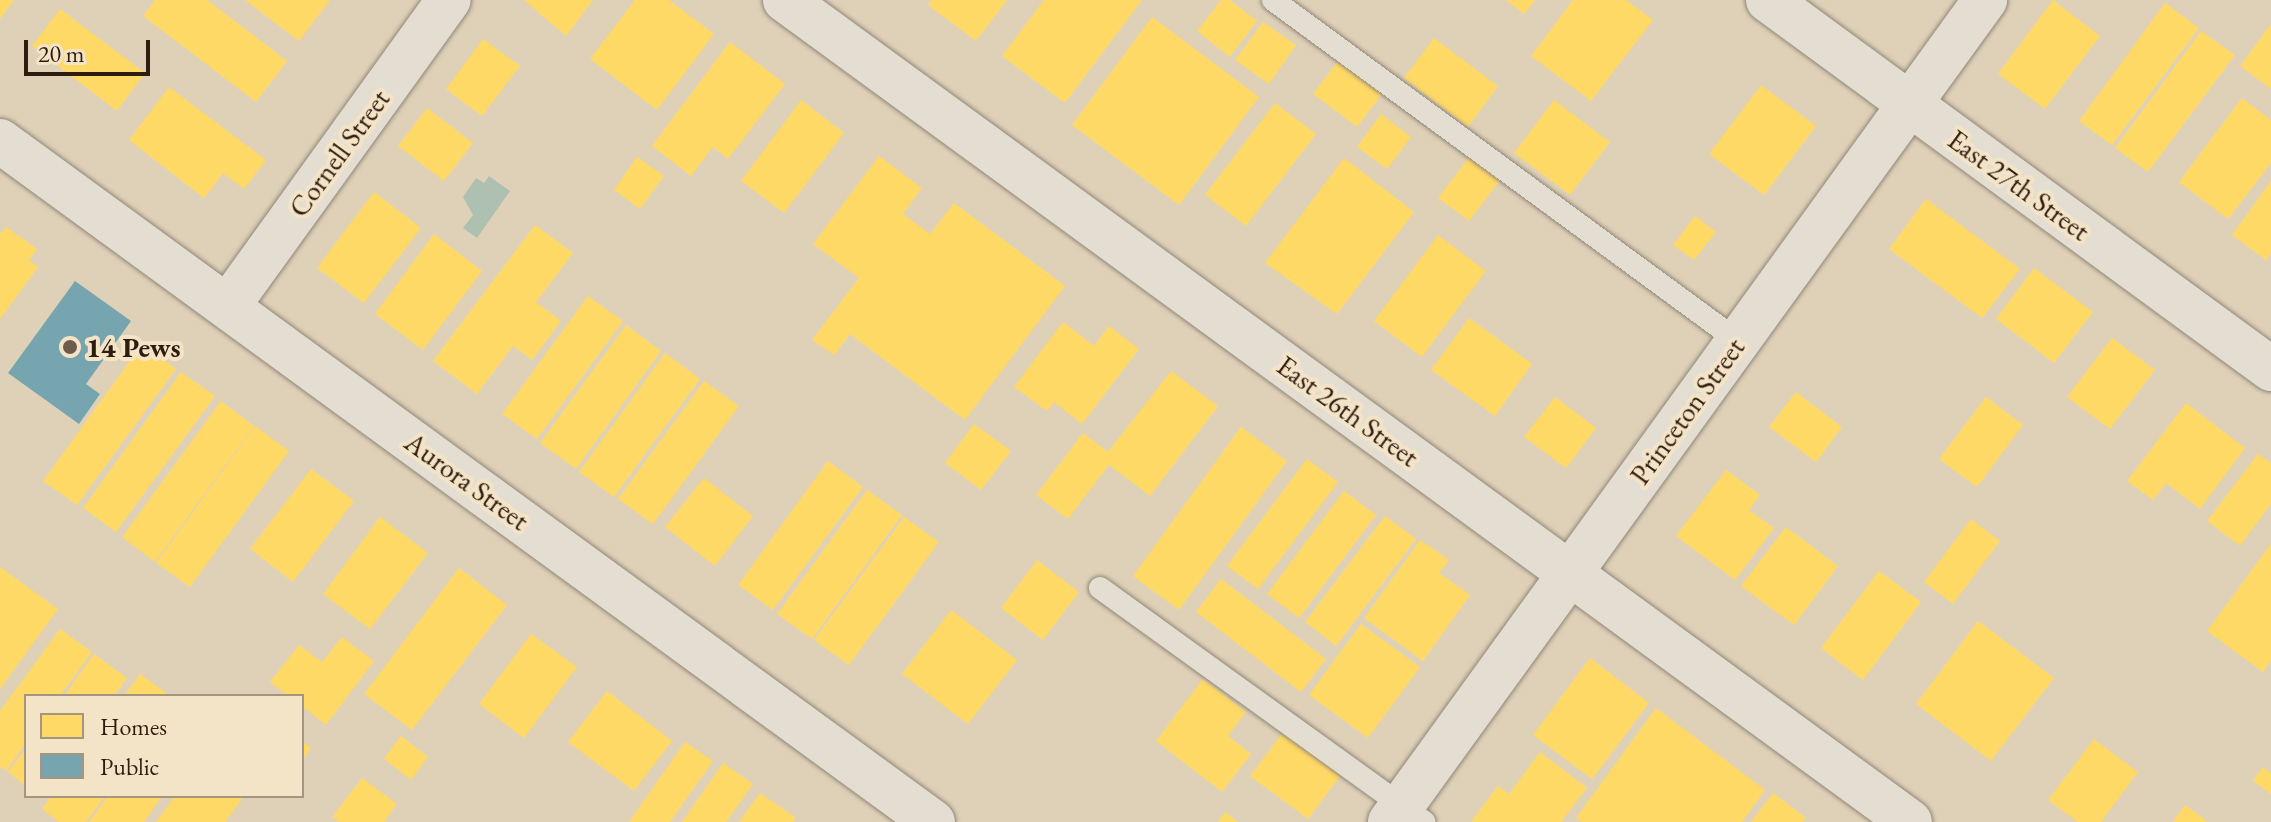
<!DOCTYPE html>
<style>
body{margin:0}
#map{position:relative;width:2271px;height:822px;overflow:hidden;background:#dfd1b8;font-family:"EB Garamond",serif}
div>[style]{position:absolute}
.water>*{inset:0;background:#aec0af}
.homes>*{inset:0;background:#ffd966}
.public>*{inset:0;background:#76a5af}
.roads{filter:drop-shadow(0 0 2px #918778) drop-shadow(0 0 2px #918778)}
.lane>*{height:22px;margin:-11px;padding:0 11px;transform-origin:11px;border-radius:11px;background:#e4ded2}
.street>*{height:44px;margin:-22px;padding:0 22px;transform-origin:22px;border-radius:22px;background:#e4ded2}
.dots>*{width:22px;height:22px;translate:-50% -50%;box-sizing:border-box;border:4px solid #f4e4c7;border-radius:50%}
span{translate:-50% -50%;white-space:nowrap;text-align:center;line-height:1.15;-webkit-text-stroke:8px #f4e4c7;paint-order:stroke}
.street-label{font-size:28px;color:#2f1c10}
.poi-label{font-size:28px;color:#2f1c10;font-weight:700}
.left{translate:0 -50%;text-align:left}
.legend{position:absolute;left:24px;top:694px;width:280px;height:104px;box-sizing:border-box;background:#f4e4c7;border:2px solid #a5947e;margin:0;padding:10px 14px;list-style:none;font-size:24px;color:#2f1c10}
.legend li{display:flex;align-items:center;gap:16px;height:40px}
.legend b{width:40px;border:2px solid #a5947e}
.scale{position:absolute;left:24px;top:40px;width:126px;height:36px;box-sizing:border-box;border:4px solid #2f1c10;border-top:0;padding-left:10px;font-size:24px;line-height:28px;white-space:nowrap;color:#2f1c10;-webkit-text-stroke:6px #f4e4c7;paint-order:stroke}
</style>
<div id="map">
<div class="water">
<i style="clip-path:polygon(489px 176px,510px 191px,477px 238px,463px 228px,473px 215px,463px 197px,476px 178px,484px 183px)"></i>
</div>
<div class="homes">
<i style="clip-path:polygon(0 0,14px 0,0 19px)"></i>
<i style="clip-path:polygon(155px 0,207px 0,287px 61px,256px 102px,143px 16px)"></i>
<i style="clip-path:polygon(245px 0,330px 0,299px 41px)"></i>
<i style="clip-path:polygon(524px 0,593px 0,566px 36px)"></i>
<i style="clip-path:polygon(635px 0,669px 0,714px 34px,657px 110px,590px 59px)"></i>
<i style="clip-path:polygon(932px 0,1007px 0,976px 41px,928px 5px)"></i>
<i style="clip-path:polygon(1044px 0,1142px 0,1065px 103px,1002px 56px)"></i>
<i style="clip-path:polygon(1221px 0,1230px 0,1257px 21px,1230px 57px,1197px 31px)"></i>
<i style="clip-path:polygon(1506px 0,1535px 0,1524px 14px)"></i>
<i style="clip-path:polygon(1573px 0,1626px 0,1653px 20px,1591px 101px,1531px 56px)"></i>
<i style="clip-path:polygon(2053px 0,2100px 36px,2045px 109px,1998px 74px)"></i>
<i style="clip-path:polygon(2165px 3px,2199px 28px,2112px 145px,2079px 121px)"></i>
<i style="clip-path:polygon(60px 9px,145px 73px,117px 111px,32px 46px)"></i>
<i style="clip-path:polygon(1152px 17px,1259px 97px,1179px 205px,1072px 125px)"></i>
<i style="clip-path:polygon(1263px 22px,1296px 45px,1269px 84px,1235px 60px)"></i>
<i style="clip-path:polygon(2271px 24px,2271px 89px,2240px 66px)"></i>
<i style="clip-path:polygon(2201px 31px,2235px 55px,2148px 172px,2115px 148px)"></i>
<i style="clip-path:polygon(1434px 38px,1498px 86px,1468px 127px,1404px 78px)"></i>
<i style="clip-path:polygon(483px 39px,520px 66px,482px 116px,446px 89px)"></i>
<i style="clip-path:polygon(730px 42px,785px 84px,728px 159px,713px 147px,691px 176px,652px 146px)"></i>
<i style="clip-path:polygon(1338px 61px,1382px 94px,1357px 127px,1313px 94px)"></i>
<i style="clip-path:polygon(1761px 85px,1816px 126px,1764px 195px,1709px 154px)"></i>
<i style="clip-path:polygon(169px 87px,266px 160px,244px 189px,223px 173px,204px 198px,129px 140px)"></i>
<i style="clip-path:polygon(2242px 98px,2271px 120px,2271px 163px,2228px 219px,2179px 182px)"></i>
<i style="clip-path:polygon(801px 100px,844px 133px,784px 213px,741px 181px)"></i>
<i style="clip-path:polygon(1554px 100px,1610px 142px,1570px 195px,1514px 153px)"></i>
<i style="clip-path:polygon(1275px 103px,1316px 134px,1246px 226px,1205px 195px)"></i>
<i style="clip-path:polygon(427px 108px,473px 143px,444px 181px,398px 146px)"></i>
<i style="clip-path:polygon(1381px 114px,1411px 137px,1387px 169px,1357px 147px)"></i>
<i style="clip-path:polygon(879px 156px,922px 188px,903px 214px,930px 234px,954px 203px,1065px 286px,965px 420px,850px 334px,834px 355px,812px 340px,859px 278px,813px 244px)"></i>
<i style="clip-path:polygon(1470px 156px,1501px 179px,1469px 221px,1438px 198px)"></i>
<i style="clip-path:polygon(637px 157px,664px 176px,640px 209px,614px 190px)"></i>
<i style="clip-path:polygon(1344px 158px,1414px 212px,1337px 314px,1265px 263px)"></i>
<i style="clip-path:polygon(2271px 181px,2271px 253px,2266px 260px,2232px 235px)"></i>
<i style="clip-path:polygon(374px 192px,421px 228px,364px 303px,317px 268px)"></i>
<i style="clip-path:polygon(1926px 199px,2020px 269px,1982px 318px,1889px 249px)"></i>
<i style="clip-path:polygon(1695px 216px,1716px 232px,1694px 260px,1673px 245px)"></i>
<i style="clip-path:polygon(535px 225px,573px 253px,536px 302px,561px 321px,532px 360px,513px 346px,477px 394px,433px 361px)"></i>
<i style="clip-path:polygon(6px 227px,37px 249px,29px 260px,38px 267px,0 319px,0 234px)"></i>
<i style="clip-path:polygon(434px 234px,482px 271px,423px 350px,375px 314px)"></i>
<i style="clip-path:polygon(1438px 235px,1486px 271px,1422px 357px,1374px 321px)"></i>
<i style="clip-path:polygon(2034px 268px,2093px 312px,2054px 363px,1996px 319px)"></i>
<i style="clip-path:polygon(588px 296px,623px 321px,537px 439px,502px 414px)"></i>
<i style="clip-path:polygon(1469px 318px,1532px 364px,1495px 416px,1431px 370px)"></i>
<i style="clip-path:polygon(1063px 322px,1094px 346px,1109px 326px,1139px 349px,1082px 424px,1054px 402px,1047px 411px,1014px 387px)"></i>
<i style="clip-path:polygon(626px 325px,661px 351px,576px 469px,540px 443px)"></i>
<i style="clip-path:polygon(2112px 338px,2155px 370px,2110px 429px,2067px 397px)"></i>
<i style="clip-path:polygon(142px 344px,176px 369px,77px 505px,43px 481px)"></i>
<i style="clip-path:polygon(665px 353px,700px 379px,614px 497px,579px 472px)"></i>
<i style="clip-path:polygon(1171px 371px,1218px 406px,1150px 496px,1109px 465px,1068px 519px,1036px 495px,1083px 433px,1108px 452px)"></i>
<i style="clip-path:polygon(181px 372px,215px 396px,116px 532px,83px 508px)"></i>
<i style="clip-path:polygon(704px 381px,739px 406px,653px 524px,618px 499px)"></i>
<i style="clip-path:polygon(1796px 392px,1842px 427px,1816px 462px,1769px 427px)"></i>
<i style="clip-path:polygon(1555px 397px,1596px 428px,1566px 468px,1524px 437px)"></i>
<i style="clip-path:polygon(1986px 397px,2023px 425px,1977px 487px,1939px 459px)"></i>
<i style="clip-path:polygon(221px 401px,254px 426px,155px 562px,122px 537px)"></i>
<i style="clip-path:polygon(2186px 403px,2245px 448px,2200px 509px,2166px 483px,2153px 500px,2127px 481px)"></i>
<i style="clip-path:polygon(974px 424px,1011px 451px,981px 490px,945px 463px)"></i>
<i style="clip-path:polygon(255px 426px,289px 451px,190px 587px,156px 563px)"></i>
<i style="clip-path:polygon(1241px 427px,1287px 461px,1179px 610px,1133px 576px)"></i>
<i style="clip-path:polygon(2258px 454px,2271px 463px,2271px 504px,2240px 546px,2207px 521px)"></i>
<i style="clip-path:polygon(1307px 459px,1338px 482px,1258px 589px,1227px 566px)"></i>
<i style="clip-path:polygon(828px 461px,863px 487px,773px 610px,738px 585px)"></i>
<i style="clip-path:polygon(311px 469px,354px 501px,293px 582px,250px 549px)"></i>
<i style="clip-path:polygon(1726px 470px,1760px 495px,1749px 510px,1774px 528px,1735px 580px,1676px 536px)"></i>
<i style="clip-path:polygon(704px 478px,753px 516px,715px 566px,665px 527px)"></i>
<i style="clip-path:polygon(867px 490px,902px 515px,812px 639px,777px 614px)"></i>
<i style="clip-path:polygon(1344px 491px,1376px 515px,1299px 618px,1267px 594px)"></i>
<i style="clip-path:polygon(1385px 516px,1416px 539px,1336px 646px,1305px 622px)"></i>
<i style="clip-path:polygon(380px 517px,428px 553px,370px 629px,323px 594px)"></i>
<i style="clip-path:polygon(904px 517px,939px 542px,849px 665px,814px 640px)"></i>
<i style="clip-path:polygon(1971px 519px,2000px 541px,1953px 604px,1924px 582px)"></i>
<i style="clip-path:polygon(1786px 527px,1838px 566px,1794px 625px,1741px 586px)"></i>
<i style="clip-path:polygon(1420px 540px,1449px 560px,1439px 573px,1470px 595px,1423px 661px,1364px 618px)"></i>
<i style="clip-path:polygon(2271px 544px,2271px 661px,2263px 672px,2207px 631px)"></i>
<i style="clip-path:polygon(1037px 560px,1079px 592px,1043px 640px,1001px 608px)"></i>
<i style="clip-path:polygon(0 567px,58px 609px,0 689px)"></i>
<i style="clip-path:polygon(459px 568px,507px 605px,412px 730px,364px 694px)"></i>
<i style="clip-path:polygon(1879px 571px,1921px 602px,1863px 680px,1821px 648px)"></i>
<i style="clip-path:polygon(1221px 579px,1326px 659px,1301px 692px,1196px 612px)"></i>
<i style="clip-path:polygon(951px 610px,1017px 660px,968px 724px,902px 674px)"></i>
<i style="clip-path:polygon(1978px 621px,2054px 678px,1991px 761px,1916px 704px)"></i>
<i style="clip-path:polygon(1361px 624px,1420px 667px,1368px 738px,1309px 695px)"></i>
<i style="clip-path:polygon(60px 629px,92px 652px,60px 696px,26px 696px,26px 743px,6px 771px,0 766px,0 711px)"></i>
<i style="clip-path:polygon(531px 634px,577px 667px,524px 738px,479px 704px)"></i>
<i style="clip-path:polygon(342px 637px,374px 661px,326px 725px,302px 706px,302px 696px,288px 696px,270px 682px,299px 645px,322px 662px)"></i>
<i style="clip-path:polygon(94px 654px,127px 678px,114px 696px,64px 696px)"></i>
<i style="clip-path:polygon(1590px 658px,1649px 703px,1592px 779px,1533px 735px)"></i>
<i style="clip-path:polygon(140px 674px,170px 696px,124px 696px)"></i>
<i style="clip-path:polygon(1203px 679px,1246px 712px,1228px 736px,1251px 754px,1222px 792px,1156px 741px)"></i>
<i style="clip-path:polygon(607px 691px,672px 741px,634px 791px,568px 742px)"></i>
<i style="clip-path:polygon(1656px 708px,1765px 790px,1742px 822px,1582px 822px,1576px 818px)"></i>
<i style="clip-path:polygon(1283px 732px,1341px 775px,1308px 819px,1250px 776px)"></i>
<i style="clip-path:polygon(401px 736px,428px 757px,411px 780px,384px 759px)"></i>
<i style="clip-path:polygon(2094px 739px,2138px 772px,2101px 822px,2078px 822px,2048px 800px)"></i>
<i style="clip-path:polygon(302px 741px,311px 748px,302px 760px)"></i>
<i style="clip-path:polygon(685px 742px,713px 761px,670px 822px,629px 822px)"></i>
<i style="clip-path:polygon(26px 748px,26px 786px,8px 772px)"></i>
<i style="clip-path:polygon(1540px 752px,1587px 788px,1561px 822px,1471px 822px,1498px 786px,1509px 794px)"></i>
<i style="clip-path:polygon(723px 763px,753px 784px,726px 822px,682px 822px)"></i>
<i style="clip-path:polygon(2263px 767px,2271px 773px,2271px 794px,2253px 781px)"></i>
<i style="clip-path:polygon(362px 778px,397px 804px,384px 822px,340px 822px,332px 817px)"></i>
<i style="clip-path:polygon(760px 793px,796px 818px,793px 822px,739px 822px)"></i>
<i style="clip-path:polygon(1773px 793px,1806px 818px,1802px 822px,1751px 822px)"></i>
<i style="clip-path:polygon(51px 796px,105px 796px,86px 822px,59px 822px,42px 809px)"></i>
<i style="clip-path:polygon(108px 796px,162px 796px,144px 822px,89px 822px)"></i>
<i style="clip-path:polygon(175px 796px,244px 796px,225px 822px,156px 822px)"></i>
<i style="clip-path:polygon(2185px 805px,2208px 822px,2173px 822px)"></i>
<i style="clip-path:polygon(1225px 812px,1238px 822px,1218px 822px)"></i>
</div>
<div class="public">
<i style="clip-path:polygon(75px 281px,131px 321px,86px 384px,100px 394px,79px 424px,8px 373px)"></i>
</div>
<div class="roads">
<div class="lane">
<i style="left:1273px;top:0;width:577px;rotate:36.25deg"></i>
<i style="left:1100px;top:588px;width:400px;rotate:35.8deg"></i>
</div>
<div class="street">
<i style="left:785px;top:0;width:1393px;rotate:36.15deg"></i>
<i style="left:1768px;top:0;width:624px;rotate:36.26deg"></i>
<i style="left:0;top:141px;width:1155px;rotate:36.13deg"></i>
<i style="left:228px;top:306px;width:377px;rotate:-54.2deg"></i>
<i style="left:1390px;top:822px;width:1015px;rotate:-54.1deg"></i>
</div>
</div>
<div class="dots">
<i style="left:70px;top:347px;background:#6d5b4b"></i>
</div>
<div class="street-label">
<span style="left:339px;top:153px;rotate:-54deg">Cornell Street</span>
<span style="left:2019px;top:185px;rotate:36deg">East 27th Street</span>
<span style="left:1348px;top:411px;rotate:36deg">East 26th Street</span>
<span style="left:1687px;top:411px;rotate:-54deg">Princeton Street</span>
<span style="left:467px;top:481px;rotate:36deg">Aurora Street</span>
</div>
<div class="poi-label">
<span class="left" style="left:86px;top:347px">14 Pews</span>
</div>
<ul class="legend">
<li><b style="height:22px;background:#ffd966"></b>Homes</li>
<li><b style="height:22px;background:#76a5af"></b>Public</li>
</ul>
<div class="scale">20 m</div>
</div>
